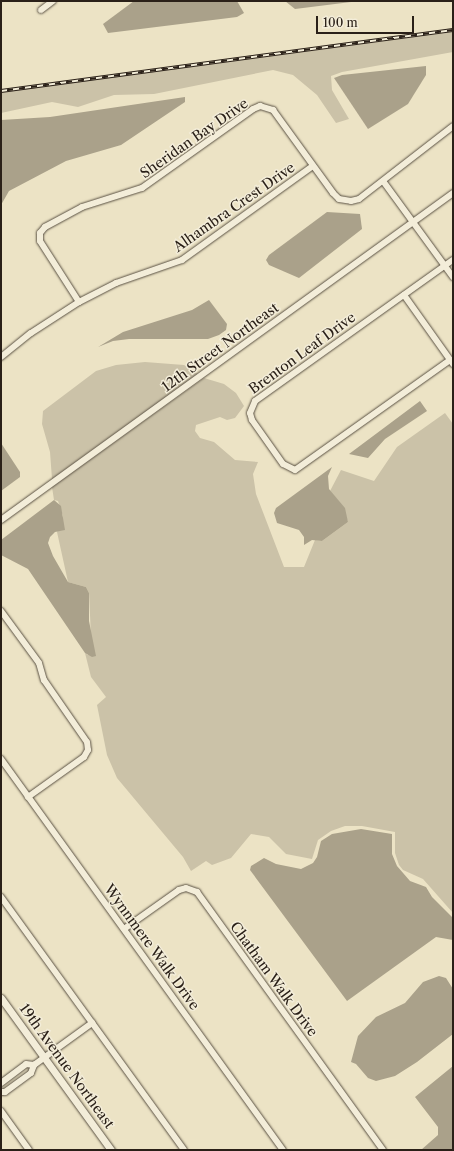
<!DOCTYPE html>
<style>
body{margin:0}
#map{position:relative;width:454px;height:1151px;overflow:hidden;background:#ece3c5;font-family:"Libre Caslon Text",serif}
div>[style]{position:absolute}
.green>*{inset:0;background:#cbc2a8}
.water>*{inset:0;background:#aaa18a}
.roads{filter:drop-shadow(0 0 1px #5a5143) drop-shadow(0 0 1px #5a5143)}
.minor>*{height:6px;margin:-3px;padding:0 3px;transform-origin:3px;border-radius:3px;background:#f3edd9}
.tertiary>*{height:7px;margin:-3.5px;padding:0 3.5px;transform-origin:3.5px;border-radius:3.5px;background:#f3edd9}
.rail>*{height:3.5px;margin-top:-1.75px;transform-origin:0;background:repeating-linear-gradient(90deg,#f3edd9 0 6px,#2a2018 0 12px);box-sizing:border-box;border-block:1px solid #2a2018}
span{translate:-50% -50%;white-space:nowrap;text-align:center;line-height:1.15;-webkit-text-stroke:3px #f3edd9;paint-order:stroke}
.street-label{font-size:14px;color:#2a2018}
.frame{position:absolute;inset:0;border:2px solid #2a2018;pointer-events:none}
.scale{position:absolute;left:316px;top:16px;width:98px;height:18px;box-sizing:border-box;border:2px solid #2a2018;border-top:0;padding-left:5px;font-size:12px;line-height:14px;white-space:nowrap;color:#2a2018;-webkit-text-stroke:3px #f3edd9;paint-order:stroke}
</style>
<div id="map">
<div class="green">
<i style="clip-path:polygon(453px 32px,453px 52px,342px 72px,331px 76px,332px 90px,349px 119px,336px 123px,317px 95px,293px 75px,273px 70px,154px 94px,114px 95px,78px 107px,52px 102px,1px 113px,1px 92px)"></i>
<i style="clip-path:polygon(145px 362px,184px 365px,198px 374px,52px 479px,50px 452px,42px 424px,43px 411px,96px 371px,116px 365px)"></i>
<i style="clip-path:polygon(204px 378px,224px 384px,236px 393px,244px 406px,235px 418px,227px 420px,220px 417px,196px 425px,195px 431px,200px 438px,214px 442px,235px 460px,258px 462px,253px 474px,256px 494px,284px 567px,304px 567px,315px 540px,322px 541px,348px 522px,342px 505px,330px 491px,341px 470px,374px 481px,397px 447px,445px 413px,453px 424px,453px 913px,423px 879px,403px 870px,399px 865px,395px 853px,395px 832px,362px 826px,345px 826px,331px 831px,318px 840px,312px 859px,286px 854px,269px 837px,251px 834px,231px 858px,212px 865px,206px 861px,191px 871px,183px 857px,117px 778px,107px 755px,97px 705px,106px 697px,91px 677px,85px 653px,88px 655px,91px 637px,89px 593px,86px 587px,68px 582px,57px 532px,63px 516px,58px 501px,54px 500px,52px 487px)"></i>
</div>
<div class="water">
<i style="clip-path:polygon(134px 1px,237px 1px,244px 13px,237px 17px,108px 33px,103px 24px)"></i>
<i style="clip-path:polygon(285px 1px,359px 1px,295px 9px)"></i>
<i style="clip-path:polygon(426px 66px,426px 75px,408px 104px,368px 129px,334px 78px,342px 75px)"></i>
<i style="clip-path:polygon(185px 97px,185px 102px,121px 145px,66px 161px,9px 191px,1px 205px,1px 120px,50px 117px)"></i>
<i style="clip-path:polygon(327px 212px,360px 214px,362px 229px,299px 278px,269px 265px,266px 260px,269px 255px)"></i>
<i style="clip-path:polygon(209px 300px,227px 324px,226px 330px,219px 335px,208px 339px,129px 339px,113px 341px,98px 347px,123px 332px,192px 310px)"></i>
<i style="clip-path:polygon(420px 401px,427px 411px,385px 439px,368px 458px,349px 454px)"></i>
<i style="clip-path:polygon(1px 443px,20px 472px,20px 477px,1px 491px)"></i>
<i style="clip-path:polygon(332px 467px,328px 476px,329px 489px,345px 508px,348px 522px,322px 541px,312px 540px,304px 545px,304px 537px,299px 530px,277px 523px,274px 513px,276px 508px)"></i>
<i style="clip-path:polygon(54px 500px,61px 506px,65px 530px,55px 532px,50px 537px,48px 543px,53px 556px,68px 582px,86px 587px,89px 593px,89px 621px,96px 656px,92px 657px,85px 653px,28px 569px,1px 555px,1px 540px)"></i>
<i style="clip-path:polygon(361px 829px,392px 834px,392px 854px,397px 866px,410px 881px,426px 887px,432px 897px,453px 918px,453px 940px,436px 937px,347px 1001px,250px 870px,251px 866px,264px 858px,276px 864px,301px 869px,313px 863px,317px 857px,321px 841px,332px 834px)"></i>
<i style="clip-path:polygon(439px 976px,446px 978px,453px 989px,453px 1034px,417px 1062px,395px 1076px,376px 1081px,368px 1078px,356px 1064px,351px 1062px,358px 1036px,376px 1017px,405px 1003px,423px 982px)"></i>
<i style="clip-path:polygon(453px 1066px,453px 1150px,421px 1150px,438px 1135px,438px 1127px,415px 1097px)"></i>
</div>
<div class="roads">
<div class="minor">
<i style="left:41px;top:10px;width:15px;rotate:-37deg"></i>
<i style="left:383px;top:181px;width:119px;rotate:53.9deg"></i>
<i style="left:404px;top:295px;width:85px;rotate:54.6deg"></i>
<i style="left:79px;top:302px;width:72px;rotate:-122.6deg"></i>
<i style="left:40px;top:241px;width:8px;rotate:-90deg"></i>
<i style="left:40px;top:233px;width:8px;rotate:-50deg"></i>
<i style="left:45px;top:227px;width:42px;rotate:-28.4deg"></i>
<i style="left:82px;top:207px;width:63px;rotate:-17.6deg"></i>
<i style="left:142px;top:188px;width:136px;rotate:-35.4deg"></i>
<i style="left:253px;top:109px;width:8px;rotate:-23deg"></i>
<i style="left:260px;top:106px;width:14px;rotate:17deg"></i>
<i style="left:273px;top:110px;width:102px;rotate:54.1deg"></i>
<i style="left:333px;top:193px;width:8px;rotate:45deg"></i>
<i style="left:339px;top:199px;width:12px;rotate:9deg"></i>
<i style="left:351px;top:201px;width:8px;rotate:-14deg"></i>
<i style="left:359px;top:199px;width:119px;rotate:-37.8deg"></i>
<i style="left:1px;top:357px;width:38px;rotate:-39deg"></i>
<i style="left:31px;top:333px;width:57px;rotate:-32.9deg"></i>
<i style="left:79px;top:302px;width:42px;rotate:-27.2deg"></i>
<i style="left:116px;top:283px;width:70px;rotate:-19.2deg"></i>
<i style="left:182px;top:260px;width:161px;rotate:-35.7deg"></i>
<i style="left:450px;top:360px;width:190px;rotate:144.6deg"></i>
<i style="left:295px;top:470px;width:13px;rotate:-153deg"></i>
<i style="left:283px;top:464px;width:54px;rotate:-125.2deg"></i>
<i style="left:252px;top:420px;width:7px;rotate:-106deg"></i>
<i style="left:250px;top:413px;width:13px;rotate:-67deg"></i>
<i style="left:255px;top:401px;width:243px;rotate:-35.5deg"></i>
<i style="left:1px;top:520px;width:558px;rotate:-35.88deg"></i>
<i style="left:1px;top:611px;width:64px;rotate:53.8deg"></i>
<i style="left:39px;top:663px;width:18px;rotate:74deg"></i>
<i style="left:44px;top:680px;width:75px;rotate:55.3deg"></i>
<i style="left:87px;top:742px;width:8px;rotate:83deg"></i>
<i style="left:88px;top:750px;width:8px;rotate:120deg"></i>
<i style="left:84px;top:757px;width:69px;rotate:144.5deg"></i>
<i style="left:1px;top:759px;width:482px;rotate:54.2deg"></i>
<i style="left:1px;top:897px;width:312px;rotate:54.1deg"></i>
<i style="left:124px;top:929px;width:67px;rotate:-35.3deg"></i>
<i style="left:179px;top:890px;width:7px;rotate:-16deg"></i>
<i style="left:186px;top:888px;width:12px;rotate:20deg"></i>
<i style="left:197px;top:892px;width:318px;rotate:54.2deg"></i>
<i style="left:1px;top:1083px;width:31px;rotate:-37deg"></i>
<i style="left:26px;top:1064px;width:8px;rotate:7deg"></i>
<i style="left:1px;top:1092px;width:4px"></i>
<i style="left:5px;top:1092px;width:32px;rotate:-36deg"></i>
<i style="left:31px;top:1073px;width:9px;rotate:-69deg"></i>
<i style="left:34px;top:1065px;width:72px;rotate:-35.9deg"></i>
<i style="left:1px;top:1111px;width:48px;rotate:54.3deg"></i>
</div>
<div class="tertiary">
<i style="left:1px;top:998px;width:188px;rotate:54.1deg"></i>
</div>
</div>
<div class="rail">
<i style="left:1px;top:91px;width:456px;rotate:-7.7deg"></i>
</div>
<div class="street-label">
<span style="left:194px;top:138px;rotate:-35deg">Sheridan Bay Drive</span>
<span style="left:234px;top:207px;rotate:-35deg">Alhambra Crest Drive</span>
<span style="left:220px;top:347px;rotate:-36deg">12th Street Northeast</span>
<span style="left:302px;top:353px;rotate:-36deg">Brenton Leaf Drive</span>
<span style="left:152px;top:947px;rotate:54deg">Wynnmere Walk Drive</span>
<span style="left:274px;top:979px;rotate:54deg">Chatham Walk Drive</span>
<span style="left:67px;top:1066px;rotate:54deg">19th Avenue Northeast</span>
</div>
<div class="frame"></div>
<div class="scale">100 m</div>
</div>
